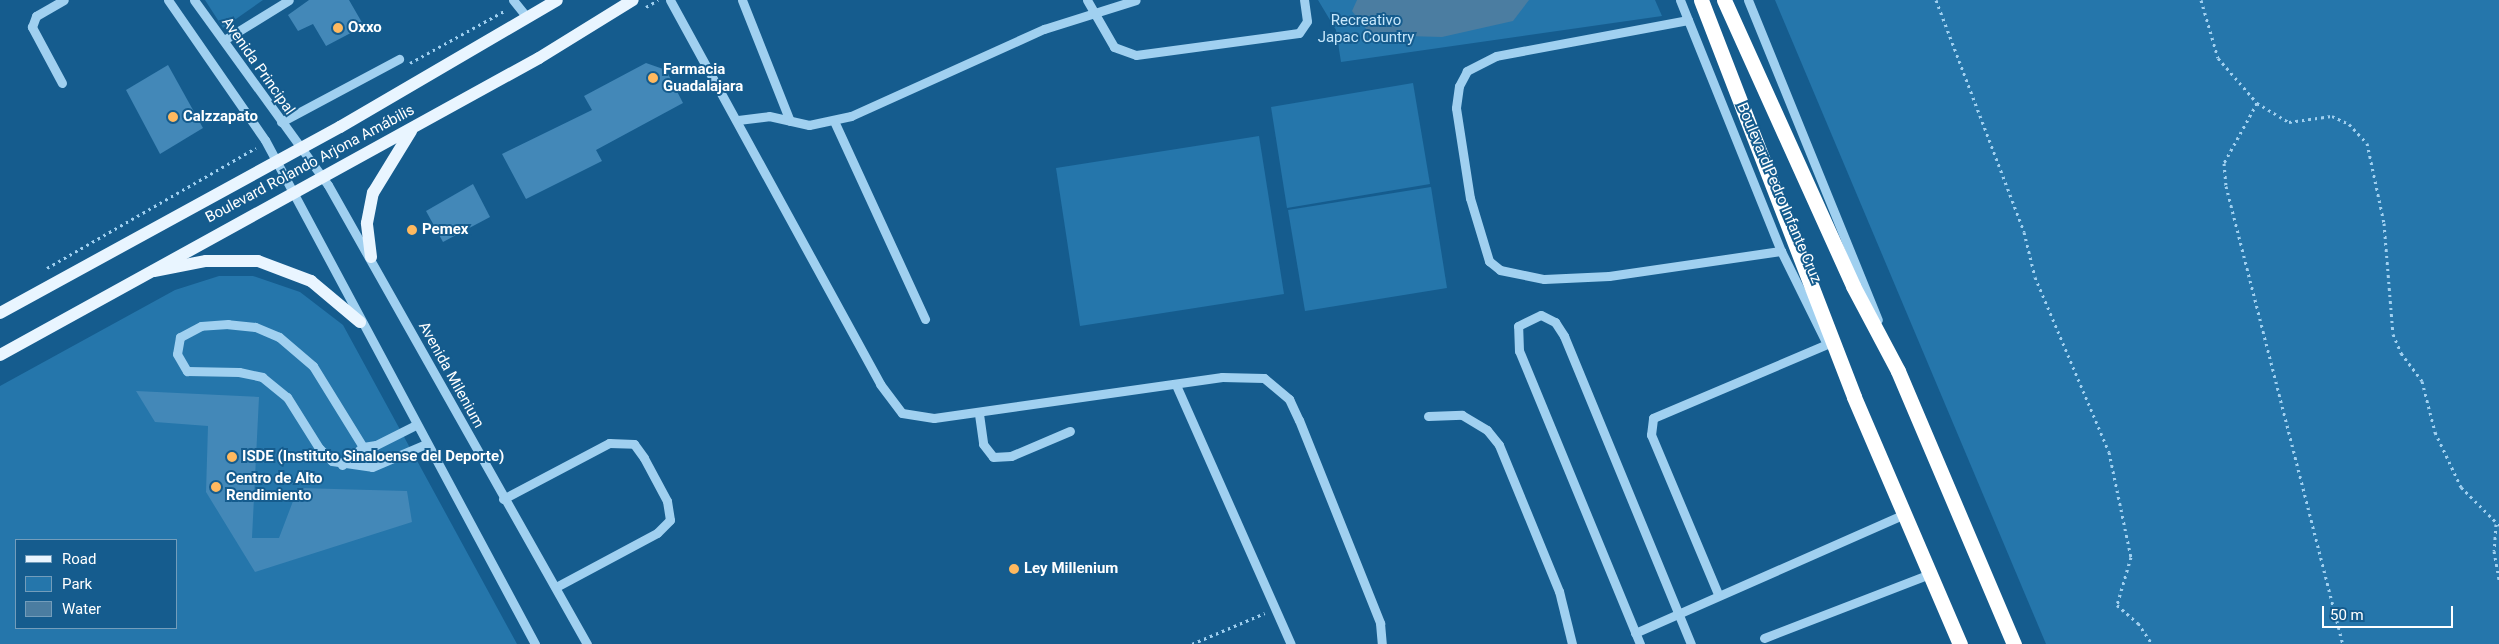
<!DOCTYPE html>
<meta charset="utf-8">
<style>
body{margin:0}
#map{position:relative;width:2499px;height:644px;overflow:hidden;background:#155c8e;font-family:Roboto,sans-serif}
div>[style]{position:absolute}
.green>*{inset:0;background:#2576ab}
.water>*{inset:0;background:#4b7da1}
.building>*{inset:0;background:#4388b8}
.path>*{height:3px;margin-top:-1.5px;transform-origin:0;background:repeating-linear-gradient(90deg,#a0d0f0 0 2.5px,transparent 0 6.5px)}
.minor>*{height:9px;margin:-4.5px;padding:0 4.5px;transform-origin:4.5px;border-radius:4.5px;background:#a0d0f0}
.major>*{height:12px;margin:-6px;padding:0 6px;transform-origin:6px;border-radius:6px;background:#e9f5ff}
.highway>*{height:15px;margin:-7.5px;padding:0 7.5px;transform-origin:7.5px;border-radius:7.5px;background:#fff}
.dots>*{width:14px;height:14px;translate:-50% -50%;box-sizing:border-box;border:2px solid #155c8e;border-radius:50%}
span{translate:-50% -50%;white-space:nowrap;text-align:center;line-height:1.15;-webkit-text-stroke:4px #155c8e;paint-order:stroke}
.park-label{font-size:15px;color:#c7e7fb}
.poi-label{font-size:15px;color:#fff;font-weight:700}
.left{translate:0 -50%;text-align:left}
.street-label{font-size:15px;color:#fff}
.legend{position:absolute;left:15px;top:539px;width:162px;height:90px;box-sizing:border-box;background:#155c8e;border:1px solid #739dbb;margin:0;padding:6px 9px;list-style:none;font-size:15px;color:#fff}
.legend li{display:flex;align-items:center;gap:10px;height:25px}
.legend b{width:25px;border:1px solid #739dbb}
.scale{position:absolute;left:2322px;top:606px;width:131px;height:22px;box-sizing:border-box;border:2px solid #fff;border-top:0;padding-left:6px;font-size:15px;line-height:18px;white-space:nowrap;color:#fff;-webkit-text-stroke:4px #155c8e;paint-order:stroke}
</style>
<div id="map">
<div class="green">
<i style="clip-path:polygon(205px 0,263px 0,223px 28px)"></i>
<i style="clip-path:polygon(1318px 0,1655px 0,1662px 16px,1341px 62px,1336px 30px)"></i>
<i style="clip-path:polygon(1775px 0,2499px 0,2499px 644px,2046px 644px)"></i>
<i style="clip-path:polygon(1413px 83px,1430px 184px,1287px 208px,1271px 107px)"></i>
<i style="clip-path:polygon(1259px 136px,1284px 294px,1080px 326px,1056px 168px)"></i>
<i style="clip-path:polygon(1431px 187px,1447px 288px,1305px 311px,1288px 210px)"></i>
<i style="clip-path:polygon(evenodd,219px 276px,253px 276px,300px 292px,343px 325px,517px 644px,0 644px,0 386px,175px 290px,219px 276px,16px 540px,176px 540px,176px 628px,16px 628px,16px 540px)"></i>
</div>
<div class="water">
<i style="clip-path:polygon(1357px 0,1529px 0,1513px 21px,1442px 37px,1371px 35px,1352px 11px)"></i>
</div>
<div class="building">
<i style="clip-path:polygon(309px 0,349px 0,364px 26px,326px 46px,313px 24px,298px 31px,288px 15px)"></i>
<i style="clip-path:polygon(646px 63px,666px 70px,683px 103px,596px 150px,602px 161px,526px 199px,502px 154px,592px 110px,584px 96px)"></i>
<i style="clip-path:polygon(168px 65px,203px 128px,160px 154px,126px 90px)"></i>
<i style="clip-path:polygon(473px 184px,490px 217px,443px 242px,426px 211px)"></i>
<i style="clip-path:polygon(136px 391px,259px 397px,252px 538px,279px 538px,298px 488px,407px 491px,412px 522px,255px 572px,206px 492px,208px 426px,155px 422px)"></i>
</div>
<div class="path">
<i style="left:1936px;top:0;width:248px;rotate:69.2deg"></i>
<i style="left:2024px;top:232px;width:46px;rotate:76.3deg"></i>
<i style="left:2035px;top:277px;width:190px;rotate:67.1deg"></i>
<i style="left:2109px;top:452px;width:107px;rotate:78.2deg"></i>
<i style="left:2131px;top:557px;width:50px;rotate:106.3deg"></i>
<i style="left:2117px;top:605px;width:28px;rotate:41deg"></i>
<i style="left:2138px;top:623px;width:25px;rotate:56deg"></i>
<i style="left:2201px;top:0;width:60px;rotate:73.7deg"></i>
<i style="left:2218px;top:58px;width:60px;rotate:49.1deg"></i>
<i style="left:2257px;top:103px;width:37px;rotate:31deg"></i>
<i style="left:2289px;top:122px;width:43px;rotate:-7.9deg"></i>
<i style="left:2332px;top:116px;width:19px;rotate:25deg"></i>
<i style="left:2349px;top:124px;width:26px;rotate:47deg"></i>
<i style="left:2367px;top:143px;width:82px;rotate:78deg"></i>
<i style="left:2384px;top:223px;width:111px;rotate:85.4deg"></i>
<i style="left:2393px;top:334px;width:21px;rotate:67deg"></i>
<i style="left:2401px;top:353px;width:35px;rotate:53deg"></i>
<i style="left:2422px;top:381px;width:53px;rotate:75.7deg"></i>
<i style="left:2435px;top:432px;width:61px;rotate:64.7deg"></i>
<i style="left:2461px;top:487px;width:54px;rotate:45deg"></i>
<i style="left:646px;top:7px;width:14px;rotate:-30deg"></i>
<i style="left:410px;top:63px;width:110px;rotate:-28.9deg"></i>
<i style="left:2257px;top:103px;width:68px;rotate:118.8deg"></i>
<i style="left:2224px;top:163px;width:23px;rotate:85deg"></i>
<i style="left:2226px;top:186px;width:473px;rotate:75.7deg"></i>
<i style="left:47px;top:268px;width:241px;rotate:-29.9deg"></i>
<i style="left:2496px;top:524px;width:27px;rotate:94deg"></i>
<i style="left:2494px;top:551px;width:29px;rotate:80deg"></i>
<i style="left:1192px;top:644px;width:79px;rotate:-23deg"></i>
</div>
<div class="minor">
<i style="left:168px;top:0;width:170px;rotate:55.3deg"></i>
<i style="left:265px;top:140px;width:572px;rotate:61.82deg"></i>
<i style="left:194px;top:0;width:228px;rotate:54.1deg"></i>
<i style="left:328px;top:185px;width:527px;rotate:60.57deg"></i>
<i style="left:513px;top:0;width:22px;rotate:51deg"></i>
<i style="left:670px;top:0;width:438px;rotate:61.3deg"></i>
<i style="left:880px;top:384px;width:36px;rotate:53deg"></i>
<i style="left:902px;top:413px;width:32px;rotate:9deg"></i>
<i style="left:934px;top:418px;width:291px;rotate:-8.1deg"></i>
<i style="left:1222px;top:377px;width:42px;rotate:1.4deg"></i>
<i style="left:1264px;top:378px;width:33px;rotate:40deg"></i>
<i style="left:1289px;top:399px;width:23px;rotate:65deg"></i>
<i style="left:1299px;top:420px;width:219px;rotate:68.2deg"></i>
<i style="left:1380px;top:623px;width:21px;rotate:85deg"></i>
<i style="left:742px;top:0;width:130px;rotate:68.4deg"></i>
<i style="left:1087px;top:0;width:54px;rotate:60.1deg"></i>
<i style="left:1114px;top:47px;width:23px;rotate:20deg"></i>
<i style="left:1136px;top:55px;width:164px;rotate:-7.7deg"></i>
<i style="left:1299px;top:33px;width:14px;rotate:-56deg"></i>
<i style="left:1307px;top:21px;width:21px;rotate:-98deg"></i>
<i style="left:1680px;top:0;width:271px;rotate:68.1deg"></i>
<i style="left:1781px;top:251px;width:102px;rotate:63.7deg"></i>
<i style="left:1748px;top:0;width:345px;rotate:67.9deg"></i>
<i style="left:1688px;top:20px;width:195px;rotate:169.4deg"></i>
<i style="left:1496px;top:56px;width:33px;rotate:153deg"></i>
<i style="left:1467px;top:71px;width:17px;rotate:118deg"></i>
<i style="left:1459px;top:86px;width:22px;rotate:98deg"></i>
<i style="left:1456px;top:108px;width:91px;rotate:81.2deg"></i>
<i style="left:1470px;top:198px;width:66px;rotate:73.2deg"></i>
<i style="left:1489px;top:261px;width:14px;rotate:39deg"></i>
<i style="left:1500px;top:270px;width:45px;rotate:11.6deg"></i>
<i style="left:1544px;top:279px;width:65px;rotate:-2.6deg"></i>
<i style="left:1609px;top:276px;width:174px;rotate:-8.3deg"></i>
<i style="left:224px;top:40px;width:76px;rotate:-31.6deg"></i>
<i style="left:62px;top:83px;width:64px;rotate:-118.2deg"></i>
<i style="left:32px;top:27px;width:12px;rotate:-70deg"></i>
<i style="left:36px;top:16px;width:32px;rotate:-30deg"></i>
<i style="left:738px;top:120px;width:31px;rotate:-7deg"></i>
<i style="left:769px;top:116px;width:41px;rotate:12.7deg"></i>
<i style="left:809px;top:125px;width:43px;rotate:-12.1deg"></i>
<i style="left:851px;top:116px;width:212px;rotate:-24.3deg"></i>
<i style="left:1044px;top:29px;width:96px;rotate:-17.5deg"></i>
<i style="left:834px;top:121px;width:218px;rotate:65.3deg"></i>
<i style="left:281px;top:122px;width:134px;rotate:-28.1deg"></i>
<i style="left:1176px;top:385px;width:283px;rotate:66.1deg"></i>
<i style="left:979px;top:414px;width:30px;rotate:82deg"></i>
<i style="left:983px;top:444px;width:16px;rotate:52deg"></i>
<i style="left:993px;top:457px;width:18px;rotate:-3deg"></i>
<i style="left:1011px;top:456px;width:64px;rotate:-23deg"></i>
<i style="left:1428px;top:416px;width:34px;rotate:-2deg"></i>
<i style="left:1462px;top:415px;width:29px;rotate:31deg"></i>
<i style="left:1487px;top:430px;width:19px;rotate:51deg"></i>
<i style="left:1499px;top:445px;width:158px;rotate:67.7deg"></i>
<i style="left:1559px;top:591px;width:55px;rotate:76.2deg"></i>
<i style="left:363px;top:447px;width:95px;rotate:-121.7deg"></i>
<i style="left:313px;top:366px;width:45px;rotate:-139.5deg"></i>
<i style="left:279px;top:337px;width:26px;rotate:-157deg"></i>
<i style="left:255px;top:327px;width:27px;rotate:-174deg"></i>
<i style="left:228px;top:324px;width:27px;rotate:176deg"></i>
<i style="left:201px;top:326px;width:24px;rotate:152deg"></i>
<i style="left:180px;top:337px;width:17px;rotate:100deg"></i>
<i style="left:177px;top:354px;width:20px;rotate:60deg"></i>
<i style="left:187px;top:371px;width:52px;rotate:1.1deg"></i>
<i style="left:239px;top:372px;width:24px;rotate:12deg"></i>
<i style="left:262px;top:377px;width:32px;rotate:39deg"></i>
<i style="left:287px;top:397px;width:60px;rotate:57.9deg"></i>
<i style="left:319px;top:448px;width:18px;rotate:45deg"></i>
<i style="left:332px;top:461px;width:40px;rotate:8.5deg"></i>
<i style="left:372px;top:467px;width:59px;rotate:-23.1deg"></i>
<i style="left:342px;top:465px;width:28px;rotate:-41deg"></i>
<i style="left:363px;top:447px;width:13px;rotate:-9deg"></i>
<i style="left:376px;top:445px;width:45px;rotate:-26.6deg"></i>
<i style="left:503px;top:499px;width:120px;rotate:-27.8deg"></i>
<i style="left:609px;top:443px;width:25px;rotate:2deg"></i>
<i style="left:634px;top:444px;width:17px;rotate:54deg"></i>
<i style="left:644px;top:458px;width:49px;rotate:61.9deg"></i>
<i style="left:667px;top:501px;width:19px;rotate:81deg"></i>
<i style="left:670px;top:520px;width:18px;rotate:135deg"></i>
<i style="left:657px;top:533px;width:115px;rotate:151.9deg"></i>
<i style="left:1718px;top:594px;width:173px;rotate:-112.8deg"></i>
<i style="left:1651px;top:435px;width:17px;rotate:-83deg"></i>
<i style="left:1653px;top:418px;width:189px;rotate:-23deg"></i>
<i style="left:1635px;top:633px;width:295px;rotate:-23.8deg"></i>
<i style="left:1764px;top:638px;width:178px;rotate:-21.1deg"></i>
<i style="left:1640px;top:644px;width:317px;rotate:-112.4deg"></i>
<i style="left:1519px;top:351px;width:25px;rotate:-92deg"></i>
<i style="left:1518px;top:326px;width:25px;rotate:-26deg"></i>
<i style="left:1541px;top:315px;width:16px;rotate:27deg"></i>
<i style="left:1555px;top:322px;width:17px;rotate:57deg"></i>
<i style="left:1564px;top:336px;width:333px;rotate:67.6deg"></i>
</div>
<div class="major">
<i style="left:371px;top:257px;width:34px;rotate:-97deg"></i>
<i style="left:367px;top:223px;width:31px;rotate:-79deg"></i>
<i style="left:373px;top:193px;width:73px;rotate:-58.5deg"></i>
<i style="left:154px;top:271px;width:53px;rotate:-10.9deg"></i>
<i style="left:206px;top:261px;width:52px"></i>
<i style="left:258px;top:261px;width:57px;rotate:20.7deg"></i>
<i style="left:311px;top:281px;width:64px;rotate:39.9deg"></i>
<i style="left:0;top:313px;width:388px;rotate:-28.7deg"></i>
<i style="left:340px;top:127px;width:251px;rotate:-30.3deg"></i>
<i style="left:0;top:355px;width:615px;rotate:-28.86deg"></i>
<i style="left:539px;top:58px;width:110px;rotate:-31.7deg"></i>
</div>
<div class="highway">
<i style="left:1701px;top:0;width:425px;rotate:68.9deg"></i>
<i style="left:1854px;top:397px;width:269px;rotate:66.8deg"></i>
<i style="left:1724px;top:0;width:314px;rotate:65.7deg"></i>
<i style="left:1853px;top:286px;width:96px;rotate:62.1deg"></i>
<i style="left:1898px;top:371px;width:297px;rotate:67deg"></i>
</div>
<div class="dots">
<i style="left:338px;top:28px;background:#ffb95f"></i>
<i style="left:653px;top:78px;background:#ffb95f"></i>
<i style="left:173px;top:117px;background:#ffb95f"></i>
<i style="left:412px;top:230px;background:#ffb95f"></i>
<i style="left:232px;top:457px;background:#ffb95f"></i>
<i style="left:216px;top:487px;background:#ffb95f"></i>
<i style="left:1014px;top:569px;background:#ffb95f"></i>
</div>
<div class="park-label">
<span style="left:1366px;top:29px">Recreativo<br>Japac Country</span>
</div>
<div class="poi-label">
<span class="left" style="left:348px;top:28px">Oxxo</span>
<span class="left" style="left:663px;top:78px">Farmacia<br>Guadalajara</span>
<span class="left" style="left:183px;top:117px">Calzzapato</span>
<span class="left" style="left:422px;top:230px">Pemex</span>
<span class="left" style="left:242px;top:457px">ISDE (Instituto Sinaloense del Deporte)</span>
<span class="left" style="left:226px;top:487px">Centro de Alto<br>Rendimiento</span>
<span class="left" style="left:1024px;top:569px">Ley Millenium</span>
</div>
<div class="street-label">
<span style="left:258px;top:66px;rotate:55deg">Avenida Principal</span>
<span style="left:310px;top:164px;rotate:-28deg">Boulevard Rolando Arjona Amábilis</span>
<span style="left:1779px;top:193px;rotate:67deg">Boulevard Pedro Infante Cruz</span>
<span style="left:451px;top:375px;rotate:61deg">Avenida Milenium</span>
</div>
<ul class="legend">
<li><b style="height:6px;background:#e9f5ff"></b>Road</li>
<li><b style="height:14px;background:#2576ab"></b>Park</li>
<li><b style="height:14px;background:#4b7da1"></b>Water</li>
</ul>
<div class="scale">50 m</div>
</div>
